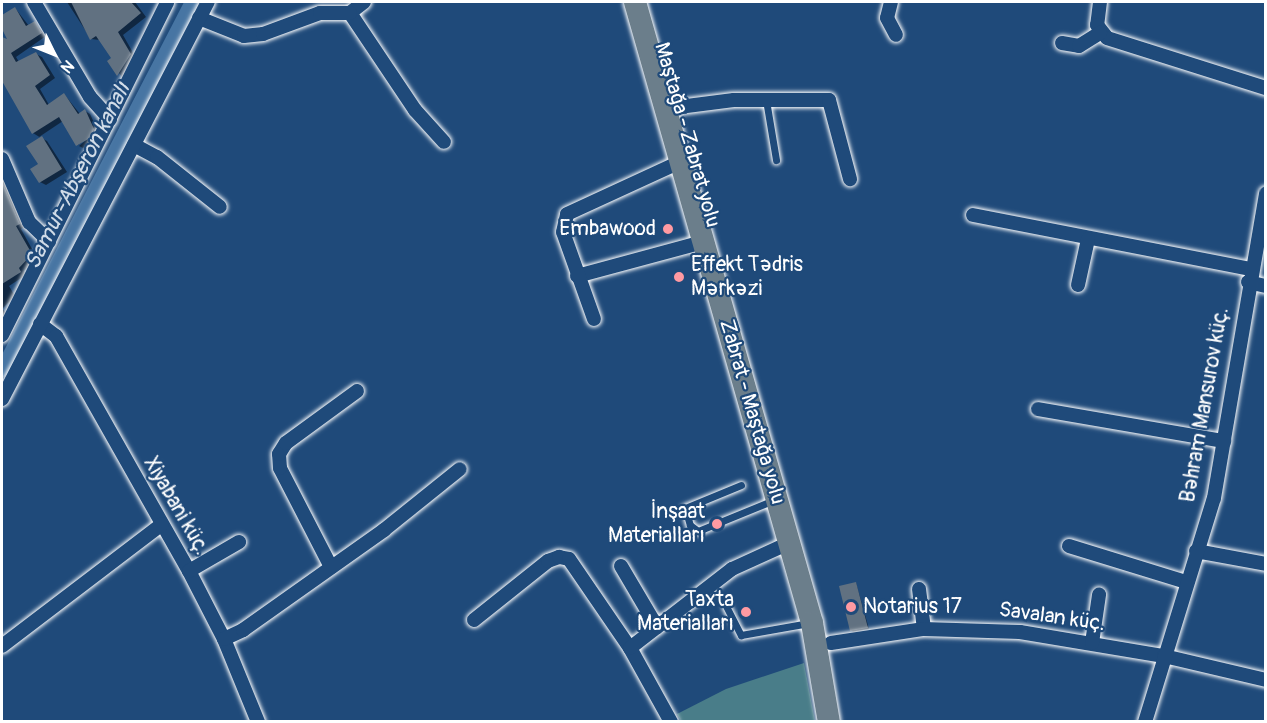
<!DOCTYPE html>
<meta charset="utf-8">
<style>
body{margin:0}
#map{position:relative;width:1267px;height:723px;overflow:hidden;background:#1f4a7a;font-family:Pangolin,sans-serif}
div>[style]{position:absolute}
.green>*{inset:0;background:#497d89}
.shadow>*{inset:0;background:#0007}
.canal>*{height:14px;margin:-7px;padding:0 7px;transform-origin:7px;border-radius:7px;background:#4775a3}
.building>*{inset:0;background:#617181}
.roads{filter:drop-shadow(0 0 2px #fff) drop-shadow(0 0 2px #fff)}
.service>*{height:7px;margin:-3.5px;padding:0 3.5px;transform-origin:3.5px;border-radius:3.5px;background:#1f4a7a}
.minor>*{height:14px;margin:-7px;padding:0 7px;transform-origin:7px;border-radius:7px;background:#1f4a7a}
.primary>*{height:22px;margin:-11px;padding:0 11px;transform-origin:11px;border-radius:11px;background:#6b7e8b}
.dots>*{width:16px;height:16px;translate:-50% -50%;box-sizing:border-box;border:3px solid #1f4a7a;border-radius:50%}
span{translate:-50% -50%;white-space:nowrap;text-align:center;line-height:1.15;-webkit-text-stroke:4.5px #1f4a7a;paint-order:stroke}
.street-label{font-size:21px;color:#fff}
.poi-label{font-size:21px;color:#fff}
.right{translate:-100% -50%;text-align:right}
.left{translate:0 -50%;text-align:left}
.water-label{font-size:22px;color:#d1dce8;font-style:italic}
.frame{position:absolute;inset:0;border:3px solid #fff;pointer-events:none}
.north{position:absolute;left:24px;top:24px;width:60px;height:60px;-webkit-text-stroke:4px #1f4a7a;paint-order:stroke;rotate:133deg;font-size:16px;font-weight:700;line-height:24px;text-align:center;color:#fff}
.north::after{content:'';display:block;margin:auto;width:21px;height:27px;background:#fff;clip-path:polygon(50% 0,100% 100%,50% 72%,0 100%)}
</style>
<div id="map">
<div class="green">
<i style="clip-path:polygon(804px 663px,815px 721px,681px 721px,677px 714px,726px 689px)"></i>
</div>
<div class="shadow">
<i style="clip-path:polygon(67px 2px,135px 2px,146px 17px,123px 35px,136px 58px,123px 78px,109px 61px,114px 58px,100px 40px,91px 39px)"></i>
<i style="clip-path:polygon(15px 8px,29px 26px,35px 23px,46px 36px,16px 57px,19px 62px,36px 54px,42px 57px,55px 78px,40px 89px,49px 105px,64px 94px,80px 114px,85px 111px,90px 114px,99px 133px,83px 148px,79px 146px,95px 132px,78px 145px,63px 121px,39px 137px,47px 141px,67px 172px,46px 185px,40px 182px,41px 138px,33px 133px,2px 69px,2px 44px,9px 39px,2px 17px)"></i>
<i style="clip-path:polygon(2px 172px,25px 227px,21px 229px,37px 258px,24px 271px,26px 275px,9px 286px,15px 296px,2px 309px,7px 313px,2px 318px,2px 256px,6px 254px,2px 247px)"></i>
<i style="clip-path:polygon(856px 583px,869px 629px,853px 632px,851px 630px)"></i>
</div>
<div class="canal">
<i style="left:2px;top:370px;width:414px;rotate:-62.7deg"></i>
</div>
<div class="building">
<i style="clip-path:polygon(71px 2px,131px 2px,141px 13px,118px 32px,131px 54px,117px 76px,107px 61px,111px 58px,96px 36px,90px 40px)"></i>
<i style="clip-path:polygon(15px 7px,26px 26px,35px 21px,42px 33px,11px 53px,16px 62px,36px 52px,50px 75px,35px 86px,47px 105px,64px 93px,78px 114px,85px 109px,94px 129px,90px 138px,76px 146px,59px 117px,32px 134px,2px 81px,2px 37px,7px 39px,2px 29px,2px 15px)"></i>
<i style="clip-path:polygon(42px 136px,62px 169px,39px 183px,30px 169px,38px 164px,26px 146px)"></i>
<i style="clip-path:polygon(2px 181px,20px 224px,16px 226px,32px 254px,19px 268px,21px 272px,2px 284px)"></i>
<i style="clip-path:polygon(856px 582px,868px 628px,850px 631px,839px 586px)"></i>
</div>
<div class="roads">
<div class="service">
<i style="left:766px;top:100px;width:61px;rotate:80.5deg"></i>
<i style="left:741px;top:485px;width:61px;rotate:157.7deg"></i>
<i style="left:685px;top:508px;width:18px;rotate:74deg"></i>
<i style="left:690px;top:525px;width:10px;rotate:37deg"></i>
<i style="left:698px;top:531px;width:82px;rotate:-22.2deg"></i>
<i style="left:726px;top:606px;width:33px;rotate:63deg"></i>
<i style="left:741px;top:635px;width:69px;rotate:-10deg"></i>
</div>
<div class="minor">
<i style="left:34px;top:2px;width:110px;rotate:59.5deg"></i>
<i style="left:90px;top:97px;width:30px;rotate:48deg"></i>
<i style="left:364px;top:2px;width:18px;rotate:142deg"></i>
<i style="left:350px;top:13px;width:117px;rotate:56.2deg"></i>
<i style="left:415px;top:110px;width:43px;rotate:47.8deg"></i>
<i style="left:891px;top:2px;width:16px;rotate:104deg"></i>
<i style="left:887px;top:18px;width:19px;rotate:62deg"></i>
<i style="left:1100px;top:2px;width:23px;rotate:97deg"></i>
<i style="left:1097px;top:25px;width:16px;rotate:52deg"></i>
<i style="left:1107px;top:38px;width:167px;rotate:17.5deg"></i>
<i style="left:199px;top:18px;width:48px;rotate:21.8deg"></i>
<i style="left:244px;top:36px;width:19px;rotate:-6deg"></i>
<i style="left:263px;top:34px;width:61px;rotate:-20.2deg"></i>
<i style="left:320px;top:13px;width:30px"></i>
<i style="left:1062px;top:43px;width:17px;rotate:10deg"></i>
<i style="left:1079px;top:46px;width:25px;rotate:-32deg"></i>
<i style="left:679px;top:107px;width:55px;rotate:-7.3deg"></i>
<i style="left:734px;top:100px;width:95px"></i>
<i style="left:829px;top:100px;width:82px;rotate:75.1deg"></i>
<i style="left:134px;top:145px;width:26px;rotate:28deg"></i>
<i style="left:157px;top:157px;width:80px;rotate:38.4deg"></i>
<i style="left:2px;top:159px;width:69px;rotate:66.8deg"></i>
<i style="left:29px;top:222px;width:28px;rotate:44deg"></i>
<i style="left:973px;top:215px;width:282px;rotate:11deg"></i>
<i style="left:577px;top:276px;width:131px;rotate:-15.1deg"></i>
<i style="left:1248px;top:282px;width:18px;rotate:13deg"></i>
<i style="left:1078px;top:285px;width:47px;rotate:-77.7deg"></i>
<i style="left:594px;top:319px;width:92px;rotate:-109.6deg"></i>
<i style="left:563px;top:232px;width:18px;rotate:-77deg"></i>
<i style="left:567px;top:214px;width:124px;rotate:-24.7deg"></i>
<i style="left:40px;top:324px;width:20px;rotate:37deg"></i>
<i style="left:56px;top:336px;width:270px;rotate:60.5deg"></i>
<i style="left:189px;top:571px;width:76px;rotate:62.8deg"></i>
<i style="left:224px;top:639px;width:90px;rotate:67.7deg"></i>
<i style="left:2px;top:335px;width:372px;rotate:-63.6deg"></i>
<i style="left:2px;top:399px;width:447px;rotate:-62.6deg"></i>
<i style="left:1038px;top:409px;width:189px;rotate:9.8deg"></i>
<i style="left:1069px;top:546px;width:122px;rotate:17.1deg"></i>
<i style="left:1196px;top:551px;width:71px;rotate:10.5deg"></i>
<i style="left:621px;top:566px;width:71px;rotate:59.5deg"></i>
<i style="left:331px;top:567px;width:111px;rotate:-117.3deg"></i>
<i style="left:280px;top:468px;width:14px;rotate:-94deg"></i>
<i style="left:279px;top:454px;width:13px;rotate:-58deg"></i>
<i style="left:286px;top:443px;width:88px;rotate:-36.2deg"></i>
<i style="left:189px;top:571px;width:58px;rotate:-30.1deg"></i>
<i style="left:919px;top:589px;width:40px;rotate:82.9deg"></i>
<i style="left:474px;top:620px;width:95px;rotate:-38.6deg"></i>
<i style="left:548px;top:561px;width:12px;rotate:-20deg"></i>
<i style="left:559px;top:557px;width:10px;rotate:11deg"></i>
<i style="left:569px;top:559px;width:108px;rotate:55.6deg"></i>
<i style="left:630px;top:648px;width:85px;rotate:61deg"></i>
<i style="left:224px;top:639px;width:21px;rotate:-25deg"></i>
<i style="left:243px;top:630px;width:173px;rotate:-35.3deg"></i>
<i style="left:384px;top:530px;width:97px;rotate:-38.8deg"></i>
<i style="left:831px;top:643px;width:94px;rotate:-8.6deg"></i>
<i style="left:924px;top:629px;width:96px;rotate:1.8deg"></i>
<i style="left:1020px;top:632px;width:146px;rotate:9.5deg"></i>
<i style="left:1164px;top:656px;width:105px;rotate:13.2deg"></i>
<i style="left:1092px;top:643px;width:49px;rotate:-81.7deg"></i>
<i style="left:2px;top:646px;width:201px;rotate:-37.3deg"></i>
<i style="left:630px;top:648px;width:129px;rotate:-37.8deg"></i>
<i style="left:732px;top:569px;width:63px;rotate:-24.5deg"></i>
<i style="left:1145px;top:722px;width:234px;rotate:-72.9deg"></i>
<i style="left:1214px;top:498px;width:309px;rotate:-80.3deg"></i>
</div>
<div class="primary">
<i style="left:635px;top:2px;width:646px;rotate:74.09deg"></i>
<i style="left:812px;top:623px;width:100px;rotate:80.3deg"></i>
</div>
</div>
<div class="dots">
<i style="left:668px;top:229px;background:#ff9aa2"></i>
<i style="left:679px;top:277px;background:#ff9aa2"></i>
<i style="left:717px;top:524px;background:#ff9aa2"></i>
<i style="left:851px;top:607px;background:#ff9aa2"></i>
<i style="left:746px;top:612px;background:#ff9aa2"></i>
</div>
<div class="street-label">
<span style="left:687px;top:135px;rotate:74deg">Maştağa - Zabrat yolu</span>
<span style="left:1205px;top:405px;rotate:-80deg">Bəhram Mansurov küç.</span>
<span style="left:752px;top:412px;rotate:74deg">Zabrat - Maştağa yolu</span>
<span style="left:176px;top:506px;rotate:60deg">Xiyabani küç.</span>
<span style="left:1052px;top:617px;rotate:8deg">Savalan küç.</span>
</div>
<div class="poi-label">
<span class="right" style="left:656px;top:229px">Embawood</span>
<span class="left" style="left:691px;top:277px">Effekt Tədris<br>Mərkəzi</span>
<span class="right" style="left:705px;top:524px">İnşaat<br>Materialları</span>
<span class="right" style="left:734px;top:612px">Taxta<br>Materialları</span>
<span class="left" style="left:863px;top:607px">Notarius 17</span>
</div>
<div class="water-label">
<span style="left:78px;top:176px;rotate:-63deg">Samur-Abşeron kanalı</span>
</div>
<div class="frame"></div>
<div class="north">N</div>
</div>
